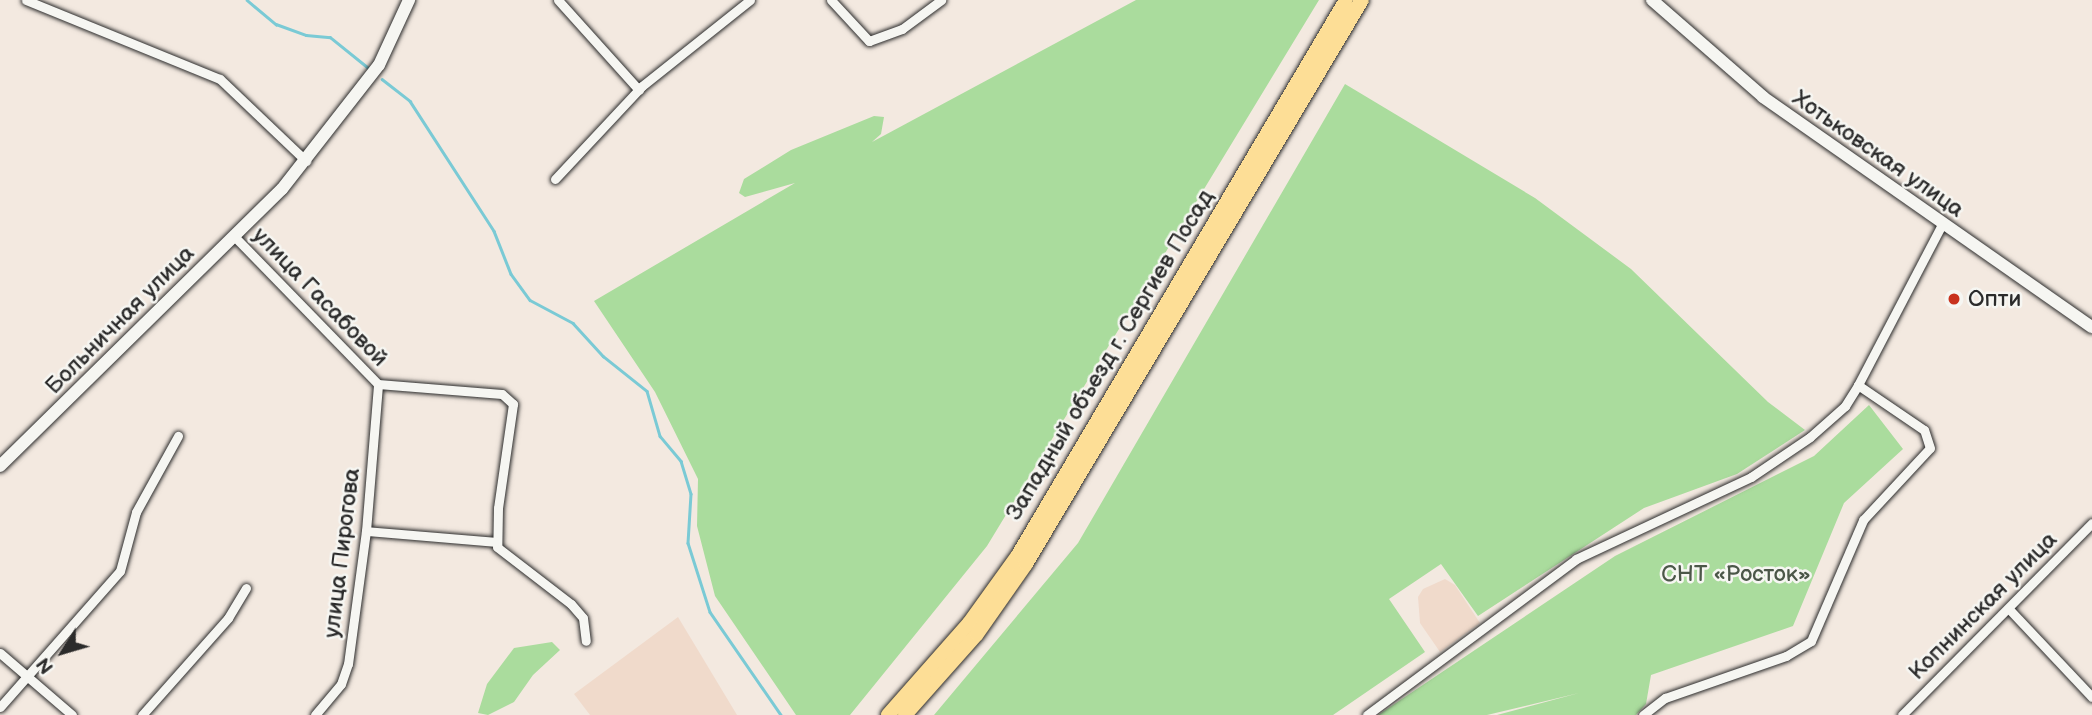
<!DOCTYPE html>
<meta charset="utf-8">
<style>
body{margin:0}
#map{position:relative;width:2092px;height:715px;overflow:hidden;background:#f3e9e0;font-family:"Balsamiq Sans",sans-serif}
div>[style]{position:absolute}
.built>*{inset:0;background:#f0dacb}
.green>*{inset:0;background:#aadc9d}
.stream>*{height:2.5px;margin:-1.25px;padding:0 1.25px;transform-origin:1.25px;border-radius:1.25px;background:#7acad5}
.roads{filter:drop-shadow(0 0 2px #2b2b2b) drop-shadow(0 0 2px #2b2b2b)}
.street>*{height:9px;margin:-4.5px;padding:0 4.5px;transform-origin:4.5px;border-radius:4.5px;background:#f6f6f2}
.secondary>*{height:12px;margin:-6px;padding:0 6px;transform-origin:6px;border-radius:6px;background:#f6f6f2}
.primary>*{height:14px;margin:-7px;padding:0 7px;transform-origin:7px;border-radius:7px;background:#fdde96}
.dots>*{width:19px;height:19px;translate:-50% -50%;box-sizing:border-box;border:4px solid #f6f6f2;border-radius:50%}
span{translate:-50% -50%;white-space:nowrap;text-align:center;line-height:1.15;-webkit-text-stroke:5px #f6f6f2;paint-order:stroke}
.street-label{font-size:23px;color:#2b2b2b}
.poi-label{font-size:23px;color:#2b2b2b}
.left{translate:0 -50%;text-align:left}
.park-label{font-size:23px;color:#4b5748}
.north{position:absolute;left:28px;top:617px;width:70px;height:70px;-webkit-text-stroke:5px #f6f6f2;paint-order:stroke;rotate:233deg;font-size:19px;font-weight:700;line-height:28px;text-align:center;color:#2b2b2b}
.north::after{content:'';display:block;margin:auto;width:24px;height:32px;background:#2b2b2b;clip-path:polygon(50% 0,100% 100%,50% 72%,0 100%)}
</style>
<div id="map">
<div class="built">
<i style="clip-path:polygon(1445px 579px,1455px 585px,1480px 623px,1440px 652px,1420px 623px,1418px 597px,1423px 589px)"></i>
<i style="clip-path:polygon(678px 617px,737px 715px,590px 715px,574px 694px)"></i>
</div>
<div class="green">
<i style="clip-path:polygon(1136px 0,1319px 0,987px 546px,850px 715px,796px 715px,715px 596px,697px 526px,698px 479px,655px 392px,594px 301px,795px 183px,745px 197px,739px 193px,744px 179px,791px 150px,874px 116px,884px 117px,881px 134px,872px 142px)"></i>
<i style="clip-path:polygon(1345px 84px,1535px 198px,1631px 269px,1768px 402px,1805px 430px,1737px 474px,1644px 508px,1478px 616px,1441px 564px,1389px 599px,1425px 652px,1333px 715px,934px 715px,1078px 543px)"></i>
<i style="clip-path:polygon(1869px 405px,1903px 449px,1844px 503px,1793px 626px,1651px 675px,1646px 704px,1636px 715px,1497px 715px,1579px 693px,1487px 715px,1378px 715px,1615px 556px,1814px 456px)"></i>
<i style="clip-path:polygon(552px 642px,560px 650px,533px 675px,514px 702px,488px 715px,478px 713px,487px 684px,514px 648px)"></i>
</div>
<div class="stream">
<i style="left:247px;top:0;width:38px;rotate:40deg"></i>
<i style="left:276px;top:24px;width:32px;rotate:20deg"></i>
<i style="left:306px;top:35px;width:24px;rotate:5deg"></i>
<i style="left:330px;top:37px;width:53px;rotate:38.8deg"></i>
<i style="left:382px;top:79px;width:36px;rotate:38deg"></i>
<i style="left:410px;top:101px;width:155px;rotate:57.1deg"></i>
<i style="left:494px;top:231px;width:46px;rotate:68.4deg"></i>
<i style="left:511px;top:274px;width:32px;rotate:54deg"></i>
<i style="left:530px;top:300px;width:49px;rotate:28.1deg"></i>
<i style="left:573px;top:323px;width:45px;rotate:47.7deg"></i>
<i style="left:603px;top:356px;width:56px;rotate:38.5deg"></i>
<i style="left:647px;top:391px;width:47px;rotate:73.9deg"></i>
<i style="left:660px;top:436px;width:33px;rotate:50deg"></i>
<i style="left:681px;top:461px;width:34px;rotate:73deg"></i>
<i style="left:691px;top:494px;width:49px;rotate:93.5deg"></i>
<i style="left:688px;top:543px;width:72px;rotate:72.3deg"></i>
<i style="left:710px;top:612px;width:125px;rotate:55.4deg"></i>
</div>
<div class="roads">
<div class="street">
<i style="left:26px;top:0;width:209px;rotate:22.2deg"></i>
<i style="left:220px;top:79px;width:119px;rotate:43.6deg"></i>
<i style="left:558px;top:0;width:121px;rotate:48deg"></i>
<i style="left:831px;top:0;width:56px;rotate:47.2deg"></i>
<i style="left:869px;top:41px;width:35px;rotate:-20deg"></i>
<i style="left:902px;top:29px;width:49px;rotate:-36.6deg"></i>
<i style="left:555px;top:179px;width:127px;rotate:-46.9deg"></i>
<i style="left:642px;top:86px;width:138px;rotate:-38.5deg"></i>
<i style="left:234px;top:236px;width:206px;rotate:45.8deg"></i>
<i style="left:378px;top:384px;width:124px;rotate:4.6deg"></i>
<i style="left:502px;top:394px;width:15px;rotate:42deg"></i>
<i style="left:513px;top:404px;width:105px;rotate:98.2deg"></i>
<i style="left:498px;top:508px;width:39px;rotate:91deg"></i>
<i style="left:497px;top:547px;width:93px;rotate:37.6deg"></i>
<i style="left:571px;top:604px;width:18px;rotate:49deg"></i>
<i style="left:583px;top:618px;width:23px;rotate:83deg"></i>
<i style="left:366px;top:531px;width:130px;rotate:4.8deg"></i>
<i style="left:2009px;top:609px;width:121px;rotate:46.7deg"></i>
<i style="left:0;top:653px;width:95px;rotate:40.7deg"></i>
<i style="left:0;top:707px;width:181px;rotate:-48.6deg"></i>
<i style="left:120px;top:571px;width:61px;rotate:-74.8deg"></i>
<i style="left:136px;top:512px;width:87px;rotate:-61.1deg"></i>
<i style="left:142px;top:715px;width:130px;rotate:-48.4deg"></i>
<i style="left:228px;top:618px;width:35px;rotate:-59deg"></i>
<i style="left:315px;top:715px;width:40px;rotate:-50deg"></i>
<i style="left:341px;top:684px;width:21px;rotate:-71deg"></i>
<i style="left:348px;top:664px;width:134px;rotate:-82.3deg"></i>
<i style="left:366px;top:531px;width:147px;rotate:-85.3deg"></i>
<i style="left:1367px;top:715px;width:261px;rotate:-36.7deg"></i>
<i style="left:1576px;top:559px;width:193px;rotate:-25.1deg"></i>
<i style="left:1751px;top:477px;width:71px;rotate:-34.1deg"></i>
<i style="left:1810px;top:437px;width:47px;rotate:-41.5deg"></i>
<i style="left:1845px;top:406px;width:25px;rotate:-58deg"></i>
<i style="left:1858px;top:385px;width:182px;rotate:-62.4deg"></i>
<i style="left:1643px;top:715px;width:28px;rotate:-38deg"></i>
<i style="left:1665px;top:698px;width:128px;rotate:-19.1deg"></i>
<i style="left:1786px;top:656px;width:29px;rotate:-31deg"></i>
<i style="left:1811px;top:641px;width:132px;rotate:-66.7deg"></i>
<i style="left:1863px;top:520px;width:98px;rotate:-47.1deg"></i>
<i style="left:1930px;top:448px;width:19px;rotate:-108deg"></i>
<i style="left:1924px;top:430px;width:80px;rotate:-145.7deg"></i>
<i style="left:1902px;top:715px;width:270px;rotate:-45.3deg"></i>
</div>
<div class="secondary">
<i style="left:1652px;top:0;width:147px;rotate:41.1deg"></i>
<i style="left:1763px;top:97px;width:401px;rotate:35deg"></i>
<i style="left:0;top:466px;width:395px;rotate:-44.5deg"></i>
<i style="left:282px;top:189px;width:157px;rotate:-52deg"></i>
<i style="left:379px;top:65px;width:72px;rotate:-65.2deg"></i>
</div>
<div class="primary">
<i style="left:888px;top:715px;width:123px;rotate:-48.6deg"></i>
<i style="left:969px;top:623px;width:84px;rotate:-54.2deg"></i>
<i style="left:1018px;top:555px;width:645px;rotate:-59.42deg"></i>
<i style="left:905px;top:715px;width:108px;rotate:-48.4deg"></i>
<i style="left:977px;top:634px;width:85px;rotate:-55deg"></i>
<i style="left:1026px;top:564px;width:656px;rotate:-59.22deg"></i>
</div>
</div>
<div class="dots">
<i style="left:1954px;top:299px;background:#c8321e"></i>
</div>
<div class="street-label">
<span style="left:1878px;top:154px;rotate:35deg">Хотьковская улица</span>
<span style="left:320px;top:297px;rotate:46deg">улица Гасабовой</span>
<span style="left:120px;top:320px;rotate:-45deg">Больничная улица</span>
<span style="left:1110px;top:355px;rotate:-59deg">Западный объезд г. Сергиев Посад</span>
<span style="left:342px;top:553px;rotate:-83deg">улица Пирогова</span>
<span style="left:1983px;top:606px;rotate:-45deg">Копнинская улица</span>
</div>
<div class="poi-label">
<span class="left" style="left:1968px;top:299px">Опти</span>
</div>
<div class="park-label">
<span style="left:1736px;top:574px">СНТ «Росток»</span>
</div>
<div class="north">N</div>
</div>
